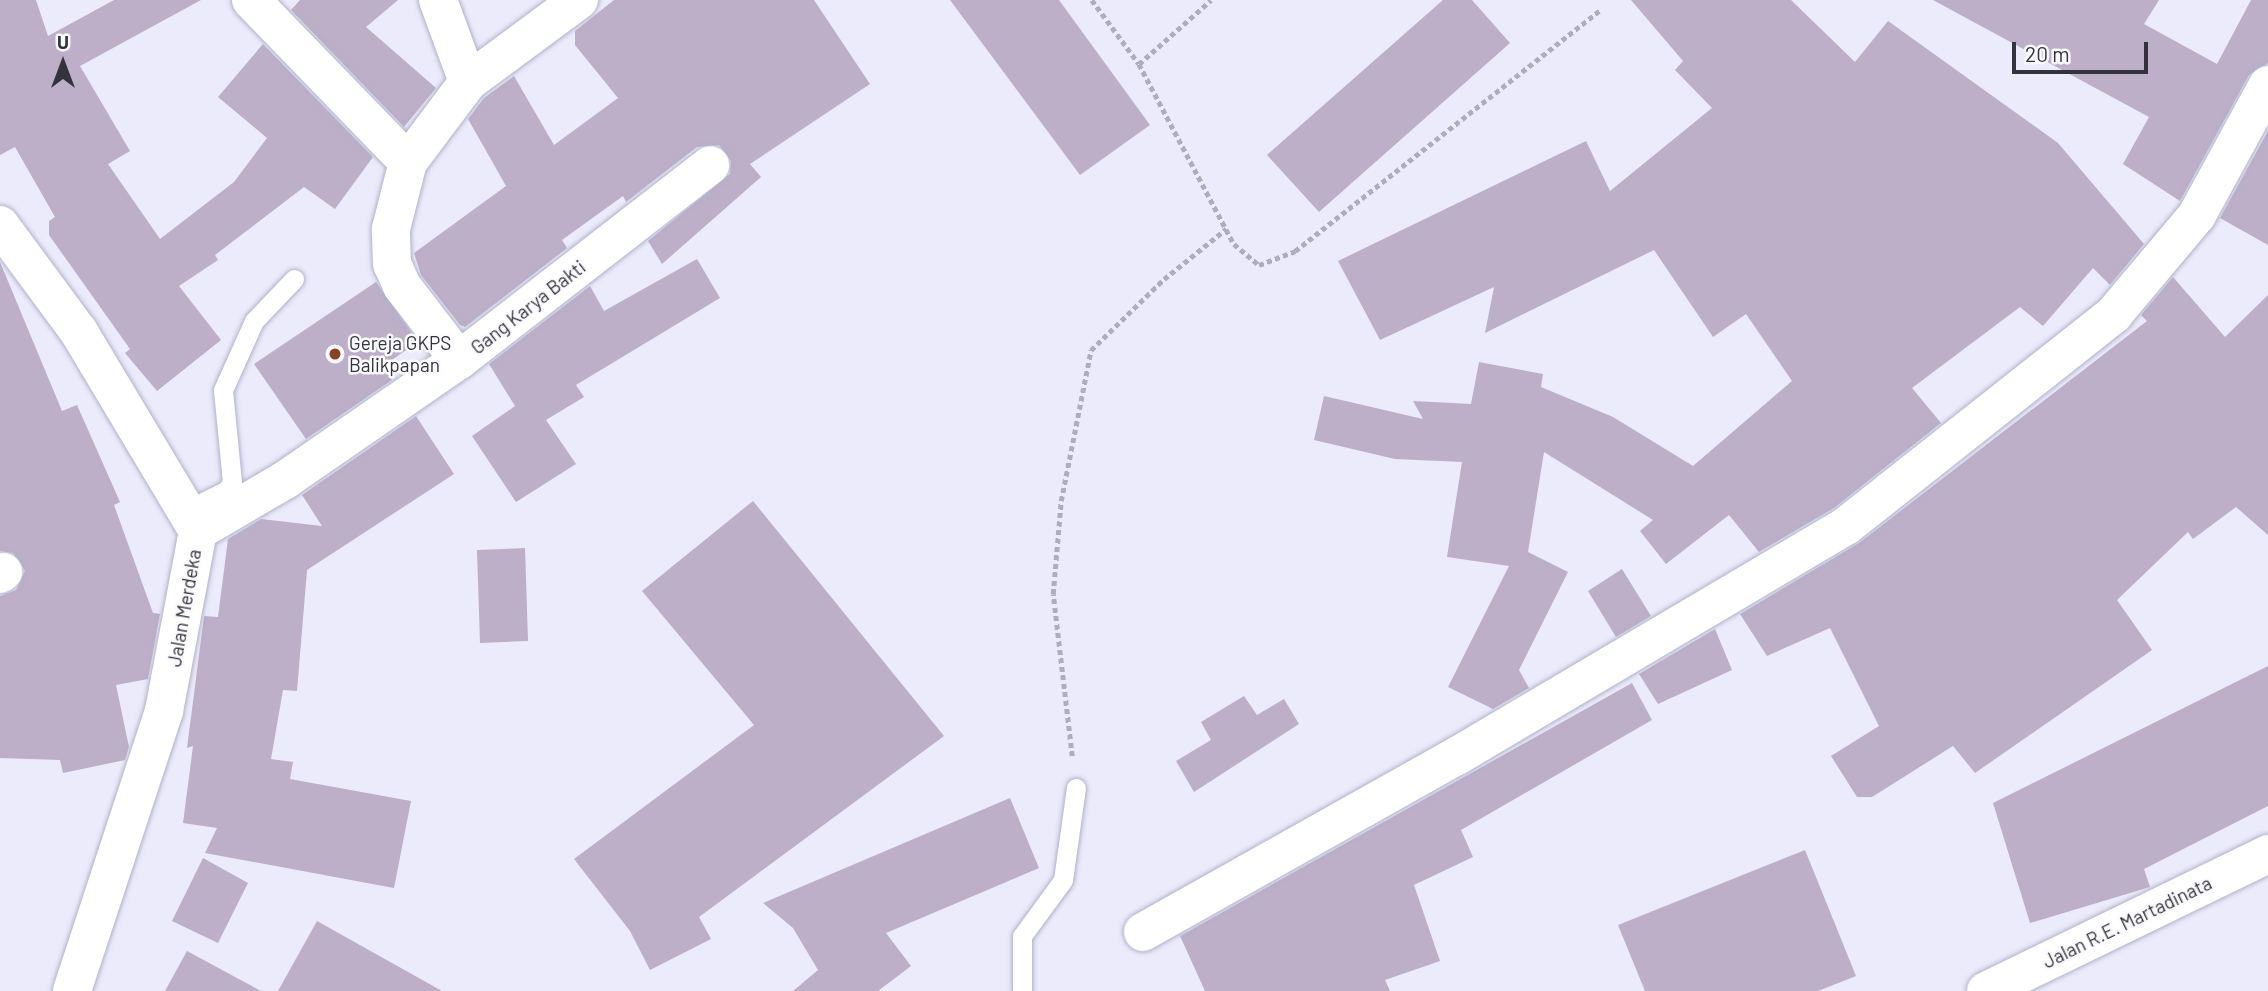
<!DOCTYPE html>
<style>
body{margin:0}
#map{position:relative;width:2268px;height:991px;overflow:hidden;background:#ebebfb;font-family:Barlow,sans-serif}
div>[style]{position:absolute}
.building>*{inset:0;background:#bcafc7}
.path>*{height:4.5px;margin-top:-2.25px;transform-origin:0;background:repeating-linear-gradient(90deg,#adadbb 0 5px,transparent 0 8.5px)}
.roads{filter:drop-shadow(0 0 2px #b0b1ca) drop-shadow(0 0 2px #b0b1ca)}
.lane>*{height:19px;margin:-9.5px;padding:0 9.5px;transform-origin:9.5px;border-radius:9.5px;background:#fff}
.street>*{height:38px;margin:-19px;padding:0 19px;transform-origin:19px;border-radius:19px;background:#fff}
.secondary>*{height:38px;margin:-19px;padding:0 19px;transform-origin:19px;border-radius:19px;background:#fff}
.dots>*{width:19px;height:19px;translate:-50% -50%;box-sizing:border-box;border:4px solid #fafaff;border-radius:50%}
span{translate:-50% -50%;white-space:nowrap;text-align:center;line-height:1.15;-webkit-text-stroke:5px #fafaff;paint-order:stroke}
.street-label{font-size:19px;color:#33333d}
.poi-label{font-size:19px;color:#33333d}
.left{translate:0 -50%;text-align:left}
.north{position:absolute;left:28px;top:28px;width:70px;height:70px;-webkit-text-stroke:5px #fafaff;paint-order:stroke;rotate:0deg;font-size:19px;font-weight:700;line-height:28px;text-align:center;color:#33333d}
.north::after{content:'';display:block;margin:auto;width:24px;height:32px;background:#33333d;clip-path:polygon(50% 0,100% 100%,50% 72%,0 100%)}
.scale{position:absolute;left:2012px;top:42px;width:136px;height:32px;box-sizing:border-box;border:4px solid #33333d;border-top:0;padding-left:9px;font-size:21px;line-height:24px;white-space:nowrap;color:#33333d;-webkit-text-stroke:5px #fafaff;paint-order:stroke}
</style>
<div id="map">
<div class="building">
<i style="clip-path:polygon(0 0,36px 0,48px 36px,114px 0,201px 0,80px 66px,130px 151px,108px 164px,160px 239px,234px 182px,267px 138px,218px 97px,263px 44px,373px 157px,335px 209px,304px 187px,215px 255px,218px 260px,179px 286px,221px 340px,157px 391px,125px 353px,130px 349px,49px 235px,49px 221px,55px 217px,15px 147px,0 155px)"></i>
<i style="clip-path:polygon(300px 0,398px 0,366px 27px,436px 88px,404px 127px,291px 10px)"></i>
<i style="clip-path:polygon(614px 0,814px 0,870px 84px,750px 164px,761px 177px,662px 264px,648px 241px,730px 174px,731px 161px,719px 145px,697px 147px,626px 202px,623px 196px,562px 240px,567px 248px,465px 327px,460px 325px,421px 275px,414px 253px,506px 186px,468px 119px,484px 98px,514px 76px,554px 145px,618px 98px,575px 45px,575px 31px)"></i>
<i style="clip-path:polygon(950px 0,1059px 0,1150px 125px,1080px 175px)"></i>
<i style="clip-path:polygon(1443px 0,1472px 0,1510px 43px,1319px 212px,1267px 155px)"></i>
<i style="clip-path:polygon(1631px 0,1791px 0,1855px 62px,1888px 21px,2058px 143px,2144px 244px,2110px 285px,2093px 268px,2043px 326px,2020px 307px,1912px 388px,1941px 423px,1834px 508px,1759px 552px,1729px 515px,1666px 564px,1640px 531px,1653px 520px,1544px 452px,1528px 552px,1568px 572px,1519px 670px,1529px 688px,1493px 709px,1448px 687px,1509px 566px,1447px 557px,1462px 462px,1395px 459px,1314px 440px,1324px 396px,1423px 419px,1413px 401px,1471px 404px,1479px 362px,1543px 374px,1541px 387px,1613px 417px,1693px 466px,1792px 381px,1746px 314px,1713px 337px,1654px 250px,1485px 333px,1494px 287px,1380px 340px,1338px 261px,1586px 141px,1610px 191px,1712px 108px,1675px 70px,1683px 61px)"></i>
<i style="clip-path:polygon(1933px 0,2159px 0,2144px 24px,2217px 64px,2251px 0,2268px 0,2268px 63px,2249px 75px,2180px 201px,2123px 164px,2149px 117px)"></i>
<i style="clip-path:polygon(2268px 131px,2268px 245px,2220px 218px)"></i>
<i style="clip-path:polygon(697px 259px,720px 298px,576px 385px,584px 397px,546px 420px,576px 464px,516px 502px,472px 436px,515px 406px,489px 364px,590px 286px,604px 311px)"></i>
<i style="clip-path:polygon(0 262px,62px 411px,77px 405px,120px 502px,114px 505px,153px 613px,160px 614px,148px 679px,116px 685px,129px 747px,125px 760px,63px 773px,60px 760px,0 758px,0 596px,16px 590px,25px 571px,13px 553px,0 551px)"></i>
<i style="clip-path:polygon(2173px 277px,2225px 337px,2268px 295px,2268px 535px,2236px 507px,2193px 539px,2188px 532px,2117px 600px,2152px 650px,1975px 773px,1953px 746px,1872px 797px,1857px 797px,1831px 756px,1879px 726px,1830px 628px,1767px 656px,1740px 614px,1859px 543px,2147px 321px,2141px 315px)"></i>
<i style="clip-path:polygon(376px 282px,418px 342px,383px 366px,392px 380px,306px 439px,254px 364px)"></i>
<i style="clip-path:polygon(416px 416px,454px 474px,307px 570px,297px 691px,283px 690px,271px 759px,293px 762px,290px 779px,411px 801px,394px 888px,205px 853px,217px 828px,183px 823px,193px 746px,187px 748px,204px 616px,218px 617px,228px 539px,261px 519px,322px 526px,302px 495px)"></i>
<i style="clip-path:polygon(753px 501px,944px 736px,699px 917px,711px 939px,650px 970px,630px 931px,574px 859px,754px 725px,642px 591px)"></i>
<i style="clip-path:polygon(525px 548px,528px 641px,480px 643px,477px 550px)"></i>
<i style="clip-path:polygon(1622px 569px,1651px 616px,1616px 637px,1588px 591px)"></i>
<i style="clip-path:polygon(1715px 629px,1732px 670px,1658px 704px,1639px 674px)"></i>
<i style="clip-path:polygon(2268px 666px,2268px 806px,2144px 869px,2150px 887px,2030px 923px,1993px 803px)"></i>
<i style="clip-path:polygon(1632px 683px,1652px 720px,1461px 830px,1473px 857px,1414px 885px,1440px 961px,1385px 980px,1390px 991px,1205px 991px,1180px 936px)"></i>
<i style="clip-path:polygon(1244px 696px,1257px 715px,1284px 699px,1299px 724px,1194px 792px,1176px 761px,1211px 740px,1201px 722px)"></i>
<i style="clip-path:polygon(1010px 798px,1039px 868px,886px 933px,911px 966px,878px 991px,793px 991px,818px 970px,793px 928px,763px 903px)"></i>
<i style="clip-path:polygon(1805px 850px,1856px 976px,1818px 991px,1645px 991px,1618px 925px)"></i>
<i style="clip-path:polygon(203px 858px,248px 883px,218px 943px,172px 921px)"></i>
<i style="clip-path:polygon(317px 921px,442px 991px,278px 991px)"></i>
<i style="clip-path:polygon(187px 951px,261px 991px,165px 991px)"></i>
</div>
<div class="path">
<i style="left:1092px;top:0;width:79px;rotate:53.7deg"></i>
<i style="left:1139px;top:64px;width:204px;rotate:62.2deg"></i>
<i style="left:1234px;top:244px;width:33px;rotate:40deg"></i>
<i style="left:1259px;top:265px;width:39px;rotate:-21deg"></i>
<i style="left:1295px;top:251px;width:389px;rotate:-38.3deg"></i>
<i style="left:1139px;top:64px;width:96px;rotate:-41.6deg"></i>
<i style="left:1072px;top:756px;width:163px;rotate:-96.7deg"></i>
<i style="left:1053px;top:594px;width:93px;rotate:-85.1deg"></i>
<i style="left:1061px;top:501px;width:154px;rotate:-78.8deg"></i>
<i style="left:1091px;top:350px;width:102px;rotate:-44.2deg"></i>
<i style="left:1164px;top:279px;width:80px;rotate:-38.9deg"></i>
</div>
<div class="roads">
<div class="lane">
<i style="left:185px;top:511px;width:47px;rotate:-26.6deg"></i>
<i style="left:227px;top:490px;width:9px;rotate:-58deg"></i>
<i style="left:232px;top:482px;width:92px;rotate:-95.6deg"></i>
<i style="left:223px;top:390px;width:76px;rotate:-65.8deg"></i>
<i style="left:254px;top:321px;width:58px;rotate:-46.4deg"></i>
<i style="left:1022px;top:991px;width:55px;rotate:-90deg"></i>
<i style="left:1022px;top:936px;width:69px;rotate:-53.8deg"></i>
<i style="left:1063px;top:880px;width:93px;rotate:-82deg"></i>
</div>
<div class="street">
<i style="left:251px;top:0;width:226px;rotate:45.9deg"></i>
<i style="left:438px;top:0;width:87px;rotate:69.9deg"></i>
<i style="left:0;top:225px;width:133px;rotate:53.6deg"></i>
<i style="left:79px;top:332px;width:232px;rotate:59.1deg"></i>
<i style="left:198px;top:531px;width:183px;rotate:100.7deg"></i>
<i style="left:164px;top:711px;width:295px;rotate:108.2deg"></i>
<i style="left:459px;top:360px;width:93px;rotate:-127.6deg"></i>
<i style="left:402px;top:286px;width:24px;rotate:-114deg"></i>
<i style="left:392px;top:264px;width:35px;rotate:-92deg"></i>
<i style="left:391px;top:229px;width:69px;rotate:-75.8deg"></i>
<i style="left:408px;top:162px;width:100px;rotate:-53.1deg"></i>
<i style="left:468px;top:82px;width:138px;rotate:-36.5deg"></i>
<i style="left:198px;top:531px;width:101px;rotate:-30.4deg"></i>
<i style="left:285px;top:480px;width:211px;rotate:-34.6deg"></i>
<i style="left:459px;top:360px;width:318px;rotate:-37.8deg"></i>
<i style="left:0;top:574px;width:4px;rotate:-34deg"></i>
<i style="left:1143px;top:932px;width:360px;rotate:-29.3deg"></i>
<i style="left:1457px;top:756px;width:452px;rotate:-30.6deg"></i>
<i style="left:1846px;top:526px;width:342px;rotate:-38.3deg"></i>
<i style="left:2114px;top:314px;width:129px;rotate:-50deg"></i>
<i style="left:2197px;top:215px;width:148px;rotate:-61.4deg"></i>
</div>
<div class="secondary">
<i style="left:1986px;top:991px;width:314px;rotate:-25.9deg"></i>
</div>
</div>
<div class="dots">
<i style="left:335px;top:354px;background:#89421f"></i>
</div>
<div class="street-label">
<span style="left:528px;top:307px;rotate:-38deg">Gang Karya Bakti</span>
<span style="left:184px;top:608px;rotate:-80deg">Jalan Merdeka</span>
<span style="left:2127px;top:922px;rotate:-26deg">Jalan R.E. Martadinata</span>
</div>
<div class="poi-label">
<span class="left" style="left:349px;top:354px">Gereja GKPS<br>Balikpapan</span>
</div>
<div class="north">U</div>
<div class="scale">20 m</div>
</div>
